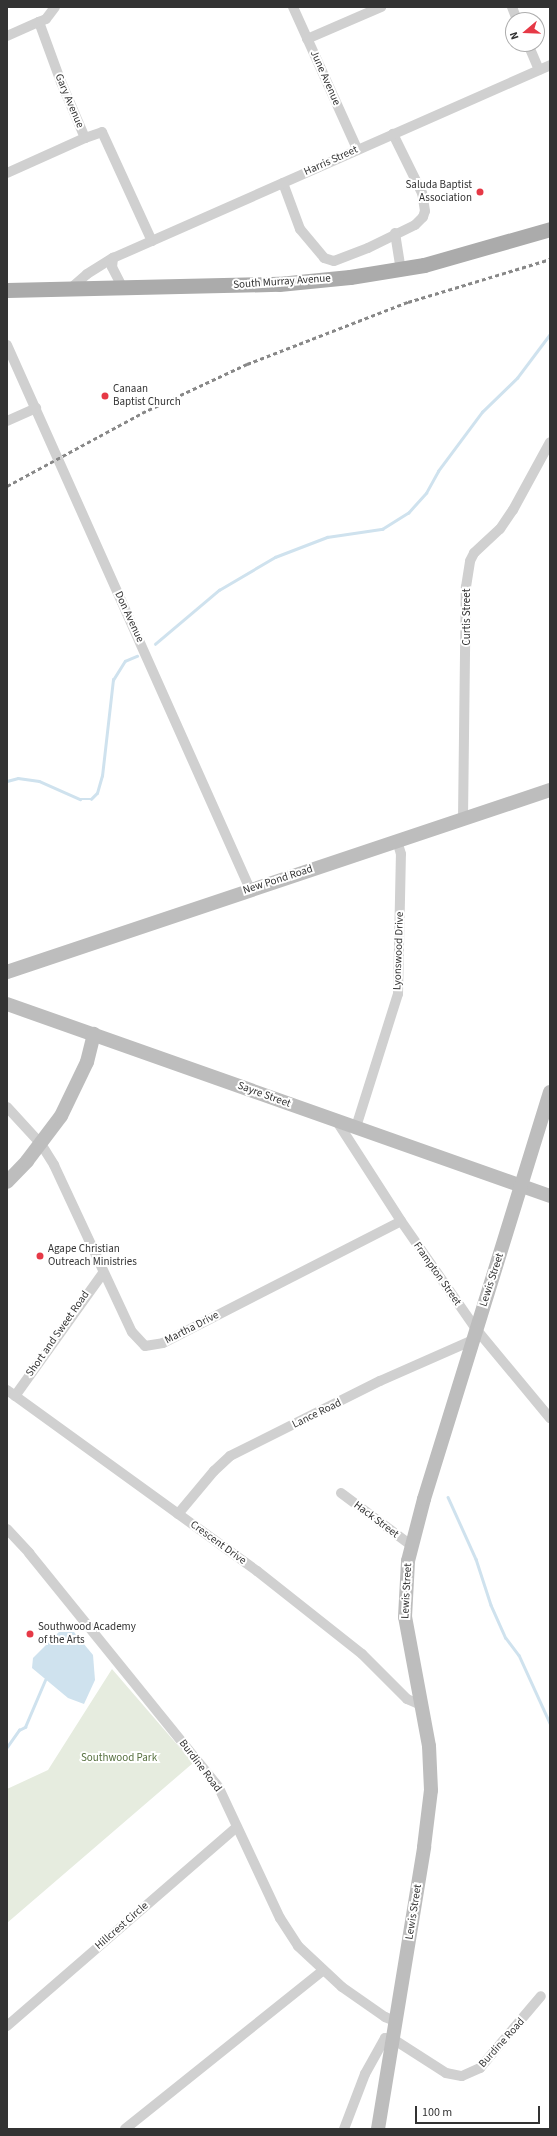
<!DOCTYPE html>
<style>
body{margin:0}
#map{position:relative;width:557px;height:2136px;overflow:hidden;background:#fff;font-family:"Source Sans 3",sans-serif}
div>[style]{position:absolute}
.green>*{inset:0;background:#e6ecdf}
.water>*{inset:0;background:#cfe2ee}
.stream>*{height:2.5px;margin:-1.25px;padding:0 1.25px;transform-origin:1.25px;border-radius:1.25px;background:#cfe2ee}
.street>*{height:10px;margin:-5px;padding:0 5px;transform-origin:5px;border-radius:5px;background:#d0d0d0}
.secondary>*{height:14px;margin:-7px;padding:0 7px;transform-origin:7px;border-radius:7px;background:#bdbdbd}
.primary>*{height:15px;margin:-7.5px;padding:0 7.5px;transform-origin:7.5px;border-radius:7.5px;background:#ababab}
.rail>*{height:2.5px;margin-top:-1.25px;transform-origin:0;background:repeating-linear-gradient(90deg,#888 0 4px,transparent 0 7px)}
.dots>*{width:11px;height:11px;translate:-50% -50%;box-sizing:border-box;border:2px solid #fff;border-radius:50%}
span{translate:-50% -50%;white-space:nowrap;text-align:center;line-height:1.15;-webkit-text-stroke:4px #fff;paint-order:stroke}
.street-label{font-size:11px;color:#333}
.poi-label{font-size:11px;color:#333}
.right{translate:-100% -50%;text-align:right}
.left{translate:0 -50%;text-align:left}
.park-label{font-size:11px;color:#56703f}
.frame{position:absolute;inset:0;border:8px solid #333;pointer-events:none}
.north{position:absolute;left:505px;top:12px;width:40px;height:40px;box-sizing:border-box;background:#fff;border:1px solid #adadad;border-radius:50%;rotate:251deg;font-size:11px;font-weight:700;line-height:16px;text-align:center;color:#333}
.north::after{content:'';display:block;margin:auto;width:14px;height:18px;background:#e63946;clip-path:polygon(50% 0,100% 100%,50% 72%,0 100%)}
.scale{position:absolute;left:415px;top:2106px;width:125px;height:18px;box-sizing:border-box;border:2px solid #333;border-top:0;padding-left:5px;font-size:12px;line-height:14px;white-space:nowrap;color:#333;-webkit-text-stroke:3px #fff;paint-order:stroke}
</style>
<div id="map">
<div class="green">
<i style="clip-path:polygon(112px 1669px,193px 1763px,7px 1923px,7px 1789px,48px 1770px)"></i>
</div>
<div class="water">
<i style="clip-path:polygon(59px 1632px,74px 1632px,93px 1655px,95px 1680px,84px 1704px,68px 1698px,32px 1668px,33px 1658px)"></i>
</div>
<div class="stream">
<i style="left:155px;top:644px;width:84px;rotate:-40.2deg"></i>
<i style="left:219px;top:590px;width:65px;rotate:-30.5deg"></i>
<i style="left:275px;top:557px;width:56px;rotate:-21deg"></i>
<i style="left:327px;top:537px;width:56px;rotate:-8.3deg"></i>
<i style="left:382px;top:529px;width:31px;rotate:-32deg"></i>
<i style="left:408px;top:513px;width:27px;rotate:-48deg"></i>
<i style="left:426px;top:493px;width:25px;rotate:-61deg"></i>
<i style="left:438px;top:471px;width:74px;rotate:-53.3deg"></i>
<i style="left:482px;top:412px;width:49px;rotate:-44.2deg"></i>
<i style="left:517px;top:378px;width:55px;rotate:-53.1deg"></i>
<i style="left:7px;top:781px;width:11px;rotate:-15deg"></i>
<i style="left:18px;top:778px;width:21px;rotate:8deg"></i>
<i style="left:39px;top:781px;width:45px;rotate:23.7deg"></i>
<i style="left:80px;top:799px;width:11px"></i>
<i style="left:91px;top:799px;width:8px;rotate:-45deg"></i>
<i style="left:97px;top:793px;width:18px;rotate:-74deg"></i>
<i style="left:102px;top:776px;width:97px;rotate:-83.5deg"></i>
<i style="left:113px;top:680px;width:22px;rotate:-58deg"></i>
<i style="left:125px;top:661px;width:13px;rotate:-23deg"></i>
<i style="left:448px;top:1497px;width:68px;rotate:65.7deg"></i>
<i style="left:476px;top:1559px;width:48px;rotate:71.9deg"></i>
<i style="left:491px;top:1605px;width:36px;rotate:66deg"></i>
<i style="left:506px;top:1638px;width:21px;rotate:53deg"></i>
<i style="left:519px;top:1655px;width:75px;rotate:65.5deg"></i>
<i style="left:7px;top:1747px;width:21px;rotate:-55deg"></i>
<i style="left:19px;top:1730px;width:7px;rotate:-27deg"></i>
<i style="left:25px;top:1727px;width:51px;rotate:-66.9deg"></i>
</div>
<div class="street">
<i style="left:55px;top:7px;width:15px;rotate:127deg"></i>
<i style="left:46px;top:19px;width:8px;rotate:157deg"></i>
<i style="left:39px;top:22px;width:64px;rotate:69.9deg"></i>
<i style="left:61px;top:82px;width:61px;rotate:66.8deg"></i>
<i style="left:85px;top:138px;width:18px;rotate:-19deg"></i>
<i style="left:102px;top:132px;width:120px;rotate:65.4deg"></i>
<i style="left:293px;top:7px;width:156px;rotate:65.7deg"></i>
<i style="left:512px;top:7px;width:14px;rotate:69deg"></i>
<i style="left:7px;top:36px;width:35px;rotate:-24deg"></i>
<i style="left:307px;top:39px;width:81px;rotate:-23.4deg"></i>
<i style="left:528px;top:44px;width:28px;rotate:67deg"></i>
<i style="left:7px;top:173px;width:85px;rotate:-24.2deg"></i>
<i style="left:283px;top:183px;width:49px;rotate:69.7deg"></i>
<i style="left:300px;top:229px;width:38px;rotate:50deg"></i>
<i style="left:324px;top:258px;width:10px;rotate:17deg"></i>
<i style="left:334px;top:261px;width:36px;rotate:-21deg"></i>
<i style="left:368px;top:248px;width:52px;rotate:-26.1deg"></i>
<i style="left:415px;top:225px;width:11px;rotate:-45deg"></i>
<i style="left:423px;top:217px;width:6px;rotate:-72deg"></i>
<i style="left:425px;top:211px;width:18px;rotate:-99deg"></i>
<i style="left:422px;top:193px;width:66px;rotate:-116.2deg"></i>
<i style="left:395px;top:233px;width:36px;rotate:81deg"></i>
<i style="left:113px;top:258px;width:9px;rotate:96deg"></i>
<i style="left:112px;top:267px;width:22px;rotate:63deg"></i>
<i style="left:71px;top:288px;width:21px;rotate:-41deg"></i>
<i style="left:87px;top:274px;width:31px;rotate:-32deg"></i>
<i style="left:113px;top:258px;width:478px;rotate:-23.8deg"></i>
<i style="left:7px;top:345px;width:596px;rotate:65.93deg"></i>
<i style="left:7px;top:421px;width:32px;rotate:-24deg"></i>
<i style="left:463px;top:818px;width:231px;rotate:-89.3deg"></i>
<i style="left:466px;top:587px;width:26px;rotate:-81deg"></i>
<i style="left:470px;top:561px;width:9px;rotate:-63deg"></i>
<i style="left:474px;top:553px;width:35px;rotate:-43deg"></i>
<i style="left:500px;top:529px;width:23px;rotate:-56deg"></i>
<i style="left:513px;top:510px;width:77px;rotate:-61.4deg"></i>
<i style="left:7px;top:1107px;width:50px;rotate:47.4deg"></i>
<i style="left:41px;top:1144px;width:25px;rotate:58deg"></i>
<i style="left:54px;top:1165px;width:184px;rotate:65deg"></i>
<i style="left:132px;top:1332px;width:19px;rotate:47deg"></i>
<i style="left:145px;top:1346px;width:18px;rotate:-9deg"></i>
<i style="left:163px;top:1343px;width:267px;rotate:-27.1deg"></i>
<i style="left:336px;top:1120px;width:120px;rotate:57.2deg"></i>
<i style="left:401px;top:1221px;width:131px;rotate:55.2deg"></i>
<i style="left:476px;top:1329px;width:116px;rotate:50.3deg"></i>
<i style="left:356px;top:1127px;width:139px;rotate:-72.5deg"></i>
<i style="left:398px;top:994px;width:140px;rotate:-88.8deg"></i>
<i style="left:401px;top:854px;width:14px;rotate:-107deg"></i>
<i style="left:7px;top:1390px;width:309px;rotate:35.9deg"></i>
<i style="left:257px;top:1571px;width:134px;rotate:38.3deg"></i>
<i style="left:362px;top:1654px;width:64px;rotate:45deg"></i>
<i style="left:407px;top:1699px;width:15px;rotate:23deg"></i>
<i style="left:15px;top:1396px;width:151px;rotate:-54.4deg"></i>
<i style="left:341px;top:1493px;width:89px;rotate:36.7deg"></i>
<i style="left:178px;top:1514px;width:56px;rotate:-50.1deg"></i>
<i style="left:214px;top:1471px;width:22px;rotate:-43deg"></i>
<i style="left:230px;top:1456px;width:168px;rotate:-26.6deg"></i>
<i style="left:380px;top:1381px;width:102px;rotate:-23.8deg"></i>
<i style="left:7px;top:1529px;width:33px;rotate:47deg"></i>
<i style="left:29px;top:1553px;width:302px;rotate:51deg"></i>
<i style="left:219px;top:1788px;width:144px;rotate:64.9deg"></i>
<i style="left:280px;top:1918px;width:33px;rotate:57deg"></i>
<i style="left:298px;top:1946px;width:60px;rotate:43deg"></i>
<i style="left:342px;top:1987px;width:52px;rotate:34.9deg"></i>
<i style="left:385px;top:2017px;width:11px;rotate:22deg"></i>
<i style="left:7px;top:2026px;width:304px;rotate:-40.9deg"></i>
<i style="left:125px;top:2129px;width:253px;rotate:-38.7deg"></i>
<i style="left:344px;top:2129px;width:59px;rotate:-69.1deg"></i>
<i style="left:365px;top:2074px;width:41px;rotate:-60.9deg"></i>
<i style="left:385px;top:2038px;width:8px;rotate:7deg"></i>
<i style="left:393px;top:2039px;width:63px;rotate:32.7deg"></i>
<i style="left:446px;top:2073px;width:16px;rotate:11deg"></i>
<i style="left:462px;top:2076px;width:20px;rotate:-24deg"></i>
<i style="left:480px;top:2068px;width:94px;rotate:-49.7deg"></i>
</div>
<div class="secondary">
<i style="left:7px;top:972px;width:573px;rotate:-18.53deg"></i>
<i style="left:7px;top:1004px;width:576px;rotate:19.47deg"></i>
<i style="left:7px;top:1182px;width:29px;rotate:-46deg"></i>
<i style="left:27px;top:1161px;width:56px;rotate:-52.9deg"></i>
<i style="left:61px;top:1116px;width:60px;rotate:-64.3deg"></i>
<i style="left:87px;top:1062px;width:29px;rotate:-76deg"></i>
<i style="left:378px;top:2129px;width:286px;rotate:-80.7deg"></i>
<i style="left:424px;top:1847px;width:57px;rotate:-83deg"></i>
<i style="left:431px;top:1790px;width:44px;rotate:-92.6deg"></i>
<i style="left:429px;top:1746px;width:131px;rotate:-100.5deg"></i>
<i style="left:405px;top:1617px;width:56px;rotate:-86.9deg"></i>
<i style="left:408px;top:1561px;width:64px;rotate:-75.5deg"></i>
<i style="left:424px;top:1499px;width:426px;rotate:-72.8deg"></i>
</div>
<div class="primary">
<i style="left:7px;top:290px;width:272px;rotate:-1.3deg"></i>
<i style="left:279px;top:284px;width:71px;rotate:-5.6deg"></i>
<i style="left:350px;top:277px;width:75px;rotate:-9.2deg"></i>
<i style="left:424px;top:265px;width:131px;rotate:-15.9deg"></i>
</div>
<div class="rail">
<i style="left:7px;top:486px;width:153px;rotate:-28.4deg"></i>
<i style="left:142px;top:413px;width:116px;rotate:-25deg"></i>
<i style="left:247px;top:364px;width:173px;rotate:-21.1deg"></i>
<i style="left:408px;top:302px;width:148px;rotate:-16.8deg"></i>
</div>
<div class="dots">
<i style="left:480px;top:192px;background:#e63946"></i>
<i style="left:105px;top:396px;background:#e63946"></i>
<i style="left:40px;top:1256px;background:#e63946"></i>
<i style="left:30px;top:1634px;background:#e63946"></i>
</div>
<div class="street-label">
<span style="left:325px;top:78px;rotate:66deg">June Avenue</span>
<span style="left:69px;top:101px;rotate:67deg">Gary Avenue</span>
<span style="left:331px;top:161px;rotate:-24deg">Harris Street</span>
<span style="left:282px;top:282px;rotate:-4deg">South Murray Avenue</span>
<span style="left:129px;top:617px;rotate:65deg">Don Avenue</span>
<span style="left:467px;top:617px;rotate:-90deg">Curtis Street</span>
<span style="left:278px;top:880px;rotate:-18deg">New Pond Road</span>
<span style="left:399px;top:951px;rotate:-88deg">Lyonswood Drive</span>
<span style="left:264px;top:1095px;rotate:20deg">Sayre Street</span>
<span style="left:437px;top:1274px;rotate:55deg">Frampton Street</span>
<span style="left:492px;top:1280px;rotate:-72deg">Lewis Street</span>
<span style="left:192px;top:1328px;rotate:-27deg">Martha Drive</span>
<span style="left:58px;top:1334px;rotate:-55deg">Short and Sweet Road</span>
<span style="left:317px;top:1414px;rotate:-26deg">Lance Road</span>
<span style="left:376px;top:1520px;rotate:37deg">Hack Street</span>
<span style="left:218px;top:1543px;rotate:36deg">Crescent Drive</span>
<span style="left:407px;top:1591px;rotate:-87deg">Lewis Street</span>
<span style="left:200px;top:1766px;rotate:53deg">Burdine Road</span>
<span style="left:414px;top:1912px;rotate:-81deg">Lewis Street</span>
<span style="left:122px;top:1926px;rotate:-41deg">Hillcrest Circle</span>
<span style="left:502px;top:2043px;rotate:-48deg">Burdine Road</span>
</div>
<div class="poi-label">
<span class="right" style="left:472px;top:192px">Saluda Baptist<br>Association</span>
<span class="left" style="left:113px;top:396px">Canaan<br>Baptist Church</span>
<span class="left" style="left:48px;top:1256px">Agape Christian<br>Outreach Ministries</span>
<span class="left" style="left:38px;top:1634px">Southwood Academy<br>of the Arts</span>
</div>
<div class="park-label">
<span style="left:119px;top:1758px">Southwood Park</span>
</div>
<div class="frame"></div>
<div class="north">N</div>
<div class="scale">100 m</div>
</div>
